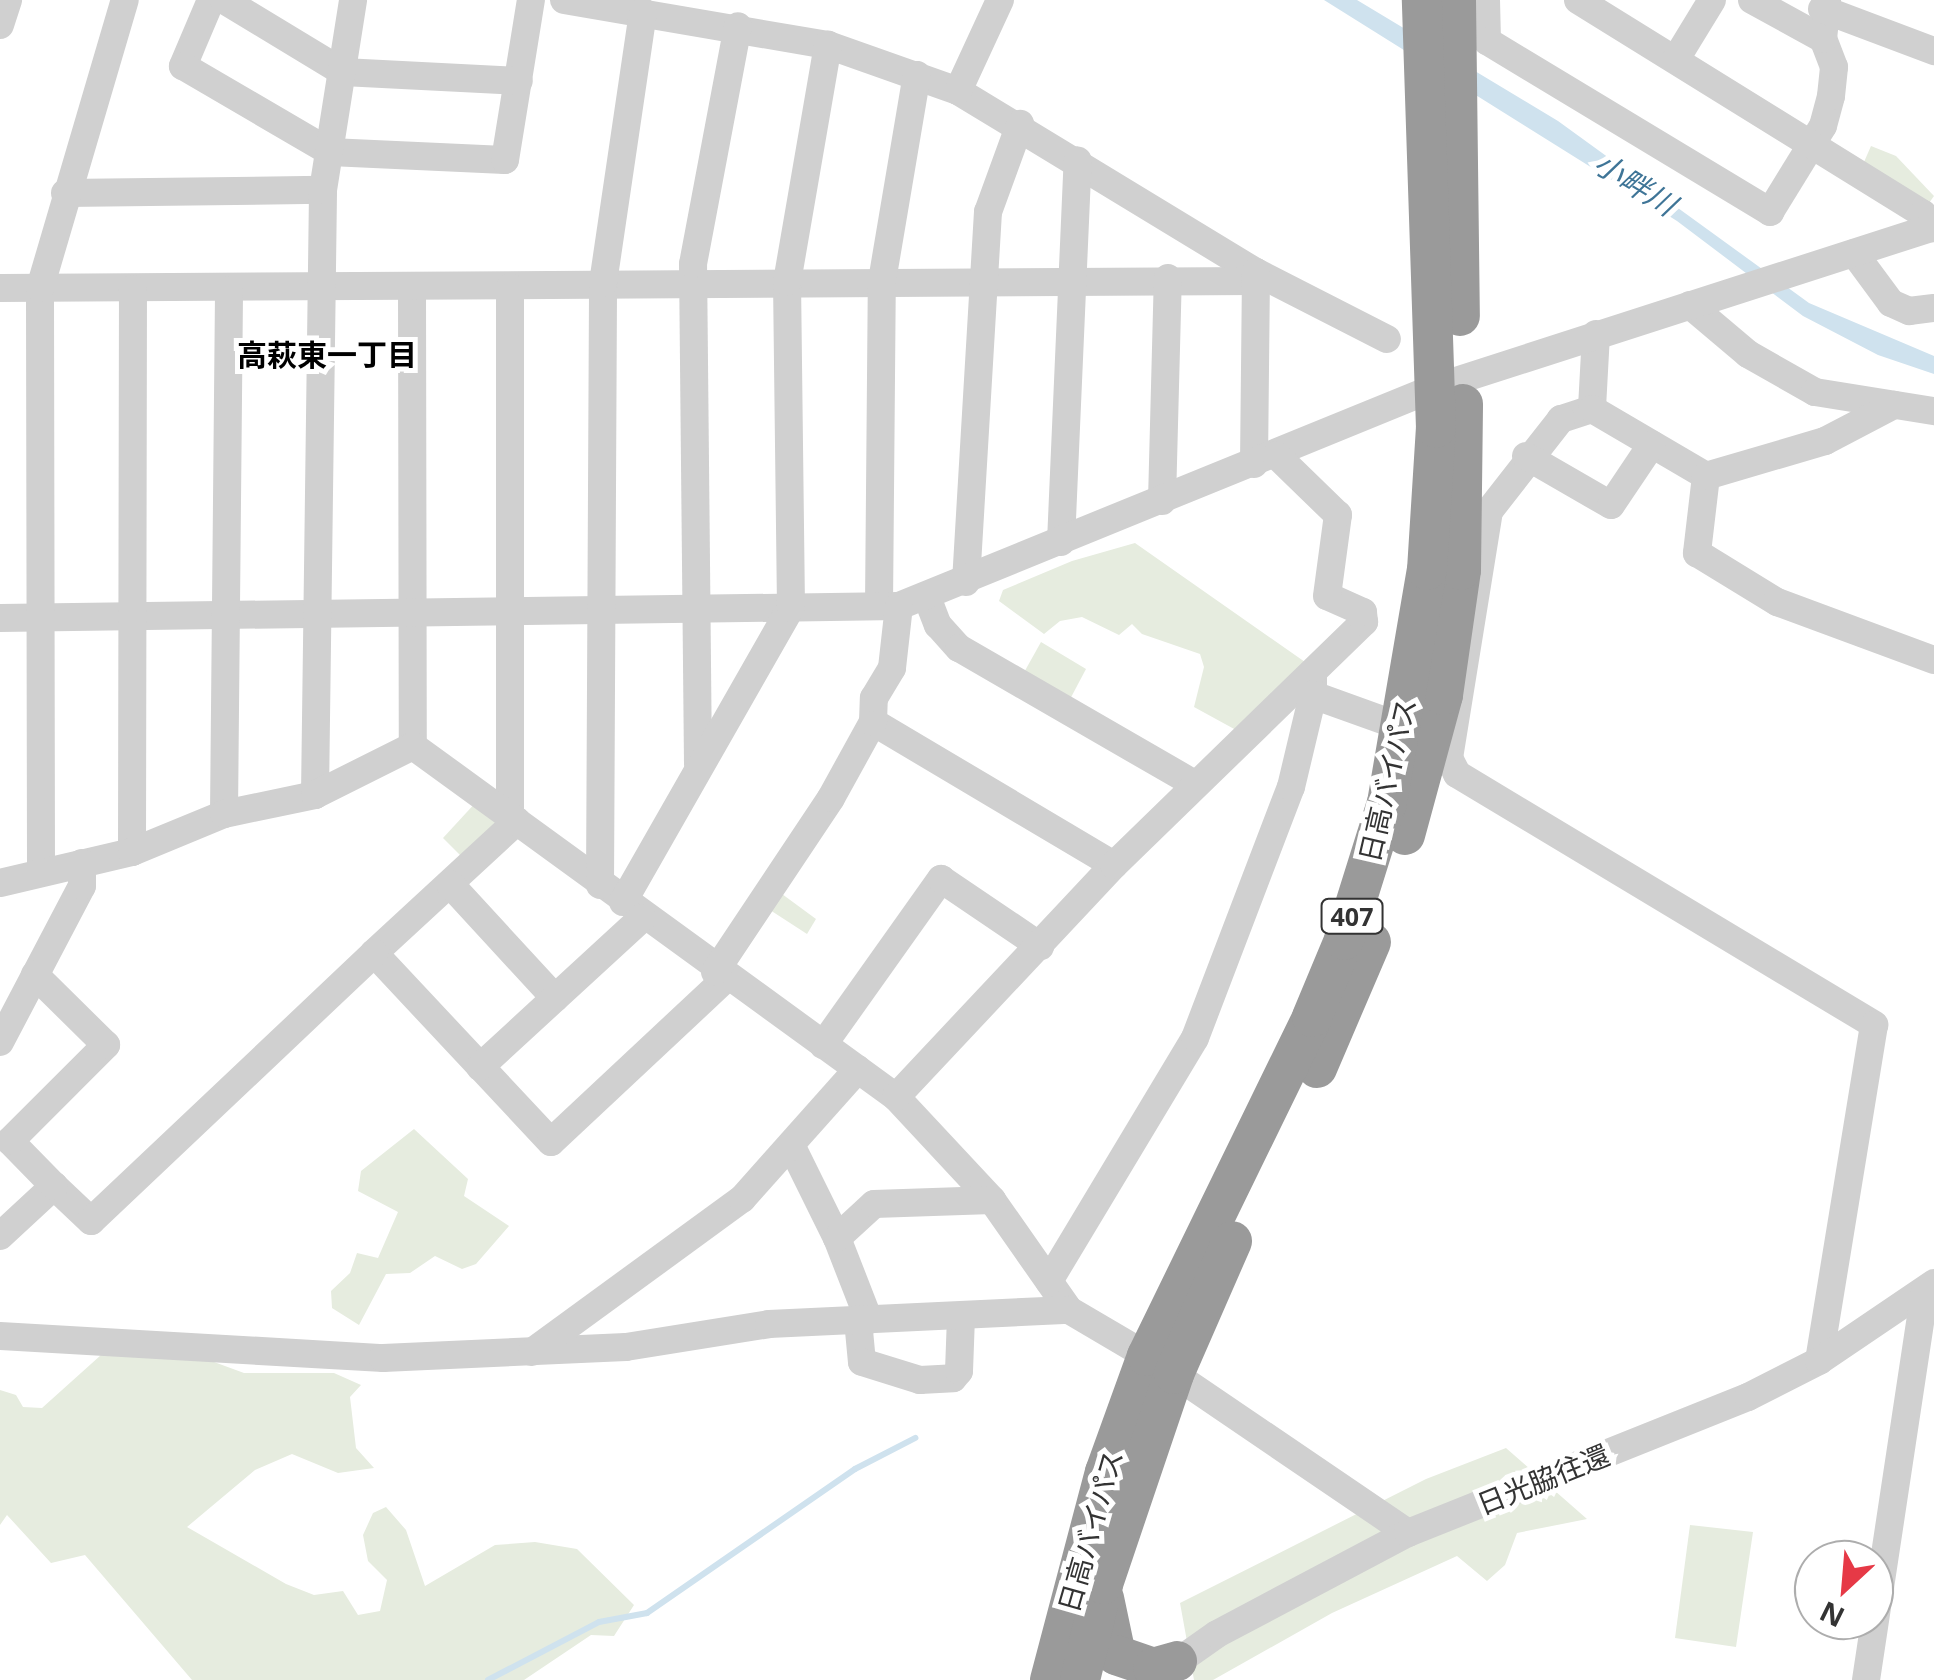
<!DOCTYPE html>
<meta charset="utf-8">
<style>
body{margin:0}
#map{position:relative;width:1934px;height:1680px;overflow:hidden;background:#fff;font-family:"Noto Sans","Noto Sans JP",sans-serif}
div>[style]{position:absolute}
.green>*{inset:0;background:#e6ecdf}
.water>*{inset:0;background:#cfe2ee}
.stream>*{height:6px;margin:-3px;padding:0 3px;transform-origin:3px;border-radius:3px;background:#cfe2ee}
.minor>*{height:28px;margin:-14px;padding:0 14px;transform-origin:14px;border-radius:14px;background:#d0d0d0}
.highway>*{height:40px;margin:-20px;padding:0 20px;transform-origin:20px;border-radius:20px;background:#9a9a9a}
span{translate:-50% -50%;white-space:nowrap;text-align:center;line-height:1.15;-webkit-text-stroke:10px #fff;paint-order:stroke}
.shield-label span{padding:2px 8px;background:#fff;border:2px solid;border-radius:8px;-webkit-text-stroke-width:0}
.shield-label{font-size:25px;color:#333;font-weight:700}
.street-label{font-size:28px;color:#333}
.water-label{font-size:30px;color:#3f7597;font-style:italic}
.neighbourhood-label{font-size:30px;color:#000;font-weight:700}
.north{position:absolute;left:1794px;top:1540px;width:100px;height:100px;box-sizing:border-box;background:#fff;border:2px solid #adadad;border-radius:50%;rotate:206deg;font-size:28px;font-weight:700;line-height:40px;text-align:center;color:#333}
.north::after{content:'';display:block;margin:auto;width:35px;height:45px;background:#e63946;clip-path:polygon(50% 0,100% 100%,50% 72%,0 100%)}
</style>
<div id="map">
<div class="green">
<i style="clip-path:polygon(1871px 146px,1896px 156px,1934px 196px,1929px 203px,1864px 162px)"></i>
<i style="clip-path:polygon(1135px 543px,1305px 662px,1236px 730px,1194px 707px,1204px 667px,1200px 654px,1142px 634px,1132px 624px,1119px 635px,1082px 617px,1060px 621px,1044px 634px,999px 601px,1003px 590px,1072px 561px)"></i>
<i style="clip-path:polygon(1041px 642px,1086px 669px,1068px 703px,1022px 676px)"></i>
<i style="clip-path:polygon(478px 800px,498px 825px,464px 859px,443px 838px)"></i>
<i style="clip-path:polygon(782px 894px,816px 919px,807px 934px,770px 910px)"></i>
<i style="clip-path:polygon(414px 1129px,468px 1179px,464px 1196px,509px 1226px,476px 1264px,462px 1269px,435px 1256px,410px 1273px,386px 1274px,359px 1325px,332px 1308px,331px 1291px,350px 1273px,357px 1253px,378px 1258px,398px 1212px,358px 1191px,361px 1171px)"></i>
<i style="clip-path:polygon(101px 1355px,195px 1355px,244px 1373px,334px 1373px,361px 1385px,350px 1397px,356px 1448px,374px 1468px,338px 1473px,292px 1454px,255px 1470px,187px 1527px,286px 1584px,314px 1595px,343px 1591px,358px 1615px,380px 1611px,387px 1580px,368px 1561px,363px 1535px,373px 1513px,386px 1507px,406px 1530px,425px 1586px,495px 1545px,535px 1542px,577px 1549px,634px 1605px,614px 1636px,591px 1635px,524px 1680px,192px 1680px,85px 1555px,51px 1563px,7px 1515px,0 1525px,0 1390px,16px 1395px,23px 1407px,42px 1408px)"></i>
<i style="clip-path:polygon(1506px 1448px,1587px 1519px,1517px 1533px,1505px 1565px,1487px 1581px,1457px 1556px,1332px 1613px,1213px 1680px,1194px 1680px,1180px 1603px,1426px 1479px)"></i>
<i style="clip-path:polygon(1690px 1525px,1753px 1532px,1736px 1647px,1675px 1638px)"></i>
</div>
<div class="water">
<i style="clip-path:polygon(1324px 0,1357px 0,1558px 121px,1809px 303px,1934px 356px,1934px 374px,1878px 355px,1803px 316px,1677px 221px)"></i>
</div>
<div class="stream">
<i style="left:488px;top:1680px;width:125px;rotate:-27.6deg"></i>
<i style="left:599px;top:1622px;width:49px;rotate:-10.6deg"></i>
<i style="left:647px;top:1613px;width:253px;rotate:-34.7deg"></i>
<i style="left:855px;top:1469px;width:68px;rotate:-27.3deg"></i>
</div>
<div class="minor">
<i style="left:211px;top:0;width:72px;rotate:113deg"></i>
<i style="left:183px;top:66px;width:170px;rotate:30.3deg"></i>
<i style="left:330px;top:152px;width:175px;rotate:2.6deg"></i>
<i style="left:505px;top:160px;width:162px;rotate:-80.8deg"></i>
<i style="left:224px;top:0;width:139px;rotate:31.2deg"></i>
<i style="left:343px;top:72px;width:176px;rotate:2.9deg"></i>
<i style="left:564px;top:0;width:268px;rotate:9.7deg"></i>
<i style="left:828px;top:45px;width:138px;rotate:19.5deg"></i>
<i style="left:958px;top:91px;width:349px;rotate:31.3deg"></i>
<i style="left:1256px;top:272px;width:147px;rotate:27.1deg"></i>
<i style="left:1486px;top:0;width:41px;rotate:88.6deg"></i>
<i style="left:1487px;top:41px;width:331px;rotate:31.1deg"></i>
<i style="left:1770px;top:212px;width:101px;rotate:-58.4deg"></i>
<i style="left:1823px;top:126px;width:31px;rotate:-75deg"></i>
<i style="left:1831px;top:96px;width:29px;rotate:-84deg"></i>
<i style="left:1834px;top:67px;width:30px;rotate:-111deg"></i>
<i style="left:1823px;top:39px;width:39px;rotate:-84deg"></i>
<i style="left:1578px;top:0;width:406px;rotate:31.8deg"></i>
<i style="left:1923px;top:214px;width:17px;rotate:57deg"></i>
<i style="left:1752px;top:0;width:81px;rotate:28.8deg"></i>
<i style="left:1822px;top:9px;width:120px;rotate:20.6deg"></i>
<i style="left:0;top:25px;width:26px;rotate:-72deg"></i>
<i style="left:1676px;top:59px;width:69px;rotate:-58.6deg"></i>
<i style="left:958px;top:91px;width:100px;rotate:-65.2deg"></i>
<i style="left:65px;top:193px;width:258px;rotate:-0.7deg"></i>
<i style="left:1854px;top:253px;width:62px;rotate:53.5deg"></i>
<i style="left:1891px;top:303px;width:20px;rotate:24deg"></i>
<i style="left:1909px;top:311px;width:25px;rotate:-7deg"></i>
<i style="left:412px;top:286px;width:460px;rotate:89.9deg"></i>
<i style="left:0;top:288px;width:1257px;rotate:-0.32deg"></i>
<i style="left:1690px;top:305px;width:76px;rotate:40.2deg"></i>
<i style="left:1748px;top:354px;width:77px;rotate:29.6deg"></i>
<i style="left:1815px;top:392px;width:121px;rotate:9.1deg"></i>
<i style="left:1596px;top:334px;width:75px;rotate:93.1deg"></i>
<i style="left:1592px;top:409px;width:33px;rotate:162deg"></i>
<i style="left:1561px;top:419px;width:117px;rotate:128deg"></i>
<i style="left:1489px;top:511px;width:250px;rotate:99.2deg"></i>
<i style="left:1449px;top:758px;width:18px;rotate:63deg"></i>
<i style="left:1457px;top:774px;width:487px;rotate:31deg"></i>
<i style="left:1874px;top:1025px;width:340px;rotate:99.3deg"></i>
<i style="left:1592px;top:409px;width:132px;rotate:30.4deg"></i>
<i style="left:1706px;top:476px;width:78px;rotate:96.7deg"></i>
<i style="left:1697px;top:553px;width:94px;rotate:31.5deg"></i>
<i style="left:1777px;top:602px;width:167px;rotate:20.3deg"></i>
<i style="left:1526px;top:456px;width:98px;rotate:30deg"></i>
<i style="left:1611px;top:505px;width:73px;rotate:-56.1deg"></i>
<i style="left:1254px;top:464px;width:192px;rotate:-89.4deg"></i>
<i style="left:1706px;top:476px;width:124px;rotate:-16.4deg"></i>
<i style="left:1825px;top:441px;width:78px;rotate:-27.6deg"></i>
<i style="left:1162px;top:501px;width:223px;rotate:-88.5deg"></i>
<i style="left:1061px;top:542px;width:382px;rotate:-87.5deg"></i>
<i style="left:966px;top:582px;width:371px;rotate:-86.6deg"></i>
<i style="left:988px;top:212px;width:94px;rotate:-70deg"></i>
<i style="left:927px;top:597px;width:30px;rotate:69deg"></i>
<i style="left:938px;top:625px;width:31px;rotate:48deg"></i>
<i style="left:959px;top:648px;width:272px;rotate:30deg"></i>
<i style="left:879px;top:606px;width:325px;rotate:-89.5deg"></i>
<i style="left:882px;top:281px;width:209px;rotate:-80.4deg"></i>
<i style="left:0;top:618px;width:899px;rotate:-0.76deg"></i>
<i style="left:899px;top:606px;width:578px;rotate:-22.17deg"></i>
<i style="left:1434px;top:388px;width:525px;rotate:-17.85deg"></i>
<i style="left:1313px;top:677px;width:18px;rotate:90deg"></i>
<i style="left:1313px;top:695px;width:95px;rotate:19.8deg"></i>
<i style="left:873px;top:722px;width:280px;rotate:30.7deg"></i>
<i style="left:698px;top:764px;width:500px;rotate:-90.57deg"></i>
<i style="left:693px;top:264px;width:242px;rotate:-79.3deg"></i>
<i style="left:315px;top:795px;width:605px;rotate:-89.24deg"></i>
<i style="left:323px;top:190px;width:192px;rotate:-81deg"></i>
<i style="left:224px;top:814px;width:524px;rotate:-89.45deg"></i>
<i style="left:510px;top:815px;width:528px;rotate:-90deg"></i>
<i style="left:517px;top:821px;width:195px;rotate:137.3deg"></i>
<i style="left:374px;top:953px;width:259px;rotate:46.9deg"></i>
<i style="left:551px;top:1142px;width:238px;rotate:-43.1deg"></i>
<i style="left:132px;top:852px;width:563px;rotate:-89.9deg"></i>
<i style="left:41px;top:869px;width:581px;rotate:-90.1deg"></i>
<i style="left:40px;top:288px;width:300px;rotate:-73.6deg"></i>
<i style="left:0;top:883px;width:136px;rotate:-13.2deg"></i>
<i style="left:132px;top:852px;width:100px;rotate:-22.4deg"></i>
<i style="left:224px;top:814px;width:93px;rotate:-11.8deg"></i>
<i style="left:315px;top:795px;width:110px;rotate:-26.6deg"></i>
<i style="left:413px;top:746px;width:597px;rotate:36.01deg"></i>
<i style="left:896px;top:1097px;width:141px;rotate:47deg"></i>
<i style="left:992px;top:1200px;width:134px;rotate:55deg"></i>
<i style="left:450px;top:884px;width:155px;rotate:47.4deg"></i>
<i style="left:600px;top:885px;width:602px;rotate:-89.71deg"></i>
<i style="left:603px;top:283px;width:274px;rotate:-81.6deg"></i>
<i style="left:623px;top:902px;width:339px;rotate:-60.3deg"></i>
<i style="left:791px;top:608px;width:326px;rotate:-90.7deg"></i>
<i style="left:787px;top:282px;width:241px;rotate:-80.2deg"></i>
<i style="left:715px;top:972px;width:209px;rotate:-56.3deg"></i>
<i style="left:831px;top:798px;width:87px;rotate:-61.1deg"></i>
<i style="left:873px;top:722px;width:24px;rotate:-88deg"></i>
<i style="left:874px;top:698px;width:35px;rotate:-59deg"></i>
<i style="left:892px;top:668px;width:62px;rotate:-83.6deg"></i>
<i style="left:0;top:1042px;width:176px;rotate:-62.3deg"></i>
<i style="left:82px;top:886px;width:23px;rotate:-90deg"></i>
<i style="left:823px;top:1045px;width:204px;rotate:-54.6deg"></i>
<i style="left:941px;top:879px;width:120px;rotate:34.1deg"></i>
<i style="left:480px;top:1067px;width:220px;rotate:-42.6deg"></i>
<i style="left:896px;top:1097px;width:318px;rotate:-46.8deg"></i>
<i style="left:1114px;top:865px;width:349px;rotate:-44.2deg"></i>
<i style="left:1364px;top:622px;width:10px;rotate:-96deg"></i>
<i style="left:1363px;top:612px;width:39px;rotate:-156deg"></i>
<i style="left:1327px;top:596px;width:82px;rotate:-82.3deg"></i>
<i style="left:1338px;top:515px;width:86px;rotate:-135.9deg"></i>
<i style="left:791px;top:1145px;width:104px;rotate:63.7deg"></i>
<i style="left:837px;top:1238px;width:88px;rotate:68.7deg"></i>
<i style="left:54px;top:1186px;width:51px;rotate:43.4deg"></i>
<i style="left:91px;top:1221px;width:390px;rotate:-43.4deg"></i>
<i style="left:0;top:1236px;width:74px;rotate:-42.8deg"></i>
<i style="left:54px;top:1186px;width:63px;rotate:-134.4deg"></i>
<i style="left:10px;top:1141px;width:136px;rotate:-45deg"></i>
<i style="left:106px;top:1045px;width:100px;rotate:-135.4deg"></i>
<i style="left:837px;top:1238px;width:50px;rotate:-42.6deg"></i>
<i style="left:874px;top:1204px;width:118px;rotate:-1.9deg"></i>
<i style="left:1049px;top:1281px;width:283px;rotate:-59deg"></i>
<i style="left:1195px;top:1038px;width:269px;rotate:-69.1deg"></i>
<i style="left:1291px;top:787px;width:95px;rotate:-76.6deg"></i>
<i style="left:858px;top:1320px;width:42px;rotate:84.6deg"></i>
<i style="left:862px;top:1362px;width:61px;rotate:17.2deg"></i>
<i style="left:920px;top:1380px;width:33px;rotate:-3deg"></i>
<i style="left:953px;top:1378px;width:9px;rotate:-49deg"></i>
<i style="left:959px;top:1371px;width:55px;rotate:-87.9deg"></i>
<i style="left:0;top:1336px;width:384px;rotate:3.3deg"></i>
<i style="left:383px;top:1358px;width:243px;rotate:-2.6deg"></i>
<i style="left:626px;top:1347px;width:145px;rotate:-9.1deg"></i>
<i style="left:769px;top:1324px;width:300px;rotate:-2.7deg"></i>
<i style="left:1069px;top:1310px;width:91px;rotate:30.5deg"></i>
<i style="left:532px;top:1352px;width:260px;rotate:-36.1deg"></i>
<i style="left:742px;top:1199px;width:174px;rotate:-48.3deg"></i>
<i style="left:1174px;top:1374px;width:283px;rotate:34.2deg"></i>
<i style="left:1166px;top:1670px;width:62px;rotate:-35.2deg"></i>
<i style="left:1217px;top:1634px;width:216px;rotate:-27.9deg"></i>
<i style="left:1408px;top:1533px;width:366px;rotate:-21.8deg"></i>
<i style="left:1748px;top:1397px;width:80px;rotate:-26.9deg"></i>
<i style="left:1819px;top:1361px;width:139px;rotate:-34.1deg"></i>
<i style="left:1866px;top:1680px;width:394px;rotate:-81.4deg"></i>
</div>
<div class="highway">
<i style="left:1456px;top:0;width:316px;rotate:89.3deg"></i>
<i style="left:1405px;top:835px;width:145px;rotate:-74.8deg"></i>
<i style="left:1443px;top:695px;width:126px;rotate:-81.8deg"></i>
<i style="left:1461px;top:570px;width:166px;rotate:-89.3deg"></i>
<i style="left:1317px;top:1068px;width:137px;rotate:-66.8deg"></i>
<i style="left:1104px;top:1598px;width:58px;rotate:78.1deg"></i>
<i style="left:1116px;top:1655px;width:39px;rotate:19deg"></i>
<i style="left:1153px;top:1668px;width:25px;rotate:-16deg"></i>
<i style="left:1050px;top:1680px;width:215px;rotate:-75.2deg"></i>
<i style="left:1105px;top:1472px;width:123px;rotate:-70.1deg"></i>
<i style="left:1147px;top:1356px;width:377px;rotate:-64deg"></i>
<i style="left:1312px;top:1017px;width:83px;rotate:-67.4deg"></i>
<i style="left:1344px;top:940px;width:144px;rotate:-72.6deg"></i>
<i style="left:1387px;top:803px;width:236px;rotate:-80.3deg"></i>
<i style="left:1427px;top:570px;width:142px;rotate:-86.4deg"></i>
<i style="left:1436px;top:428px;width:428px;rotate:-91.9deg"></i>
<i style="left:1080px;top:1680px;width:99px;rotate:-76.5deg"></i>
<i style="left:1103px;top:1584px;width:222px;rotate:-71.3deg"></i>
<i style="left:1174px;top:1374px;width:145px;rotate:-66.4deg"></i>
</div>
<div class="shield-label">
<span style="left:1352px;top:916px">407</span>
</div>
<div class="street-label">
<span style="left:1387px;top:780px;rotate:-77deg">日高バイパス</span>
<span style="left:1543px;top:1479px;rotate:-22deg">日光脇往還</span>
<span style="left:1090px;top:1531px;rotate:-74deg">日高バイパス</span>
</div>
<div class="water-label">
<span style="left:1635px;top:184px;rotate:32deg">小畔川</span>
</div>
<div class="neighbourhood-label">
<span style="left:327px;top:355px">高萩東一丁目</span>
</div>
<div class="north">N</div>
</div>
